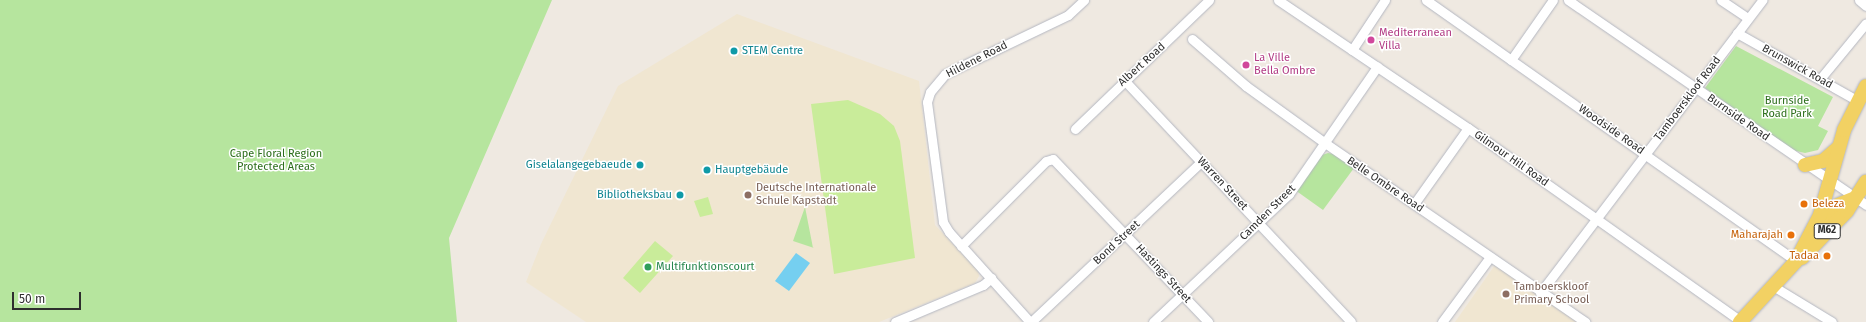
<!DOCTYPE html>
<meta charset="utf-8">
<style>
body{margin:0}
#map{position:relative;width:1866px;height:322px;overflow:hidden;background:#efe9e1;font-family:"Fira Sans",sans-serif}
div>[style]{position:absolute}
.education>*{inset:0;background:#f0e6d1}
.green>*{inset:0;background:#b6e59e}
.pitch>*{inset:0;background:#c9ec9a}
.water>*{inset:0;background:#75cff0}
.roads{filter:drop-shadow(0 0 1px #b4b7c1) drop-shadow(0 0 1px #b4b7c1)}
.street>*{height:9px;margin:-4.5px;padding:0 4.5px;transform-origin:4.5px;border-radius:4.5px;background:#fff}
.primary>*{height:14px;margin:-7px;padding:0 7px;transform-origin:7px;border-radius:7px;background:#f2d163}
.dots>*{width:11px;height:11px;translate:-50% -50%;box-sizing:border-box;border:2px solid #fff;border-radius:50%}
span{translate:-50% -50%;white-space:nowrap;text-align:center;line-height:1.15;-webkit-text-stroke:3px #fff;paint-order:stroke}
.shield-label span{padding:1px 3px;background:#fff;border:1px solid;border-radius:3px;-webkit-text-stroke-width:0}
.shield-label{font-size:10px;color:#2e2e2e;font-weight:700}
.hotel-label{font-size:11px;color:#b23c85}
.left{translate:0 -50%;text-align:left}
.culture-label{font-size:11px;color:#0d838f}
.right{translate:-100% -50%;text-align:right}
.street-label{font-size:11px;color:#2e2e2e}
.park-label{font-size:11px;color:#2c6e1b}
.education-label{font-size:11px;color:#785e54}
.food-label{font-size:11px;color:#c56008}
.leisure-label{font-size:11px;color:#27864d}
.scale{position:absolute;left:12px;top:292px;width:69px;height:18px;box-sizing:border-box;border:2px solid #2e2e2e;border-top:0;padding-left:5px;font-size:12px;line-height:14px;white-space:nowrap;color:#2e2e2e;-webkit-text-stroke:3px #fff;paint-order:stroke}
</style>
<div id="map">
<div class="education">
<i style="clip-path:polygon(737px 14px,919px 81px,935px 225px,978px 271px,979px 276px,975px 283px,879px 322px,586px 322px,526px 282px,541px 244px,618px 86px)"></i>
<i style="clip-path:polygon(1495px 265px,1578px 322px,1455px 322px)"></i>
</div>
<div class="green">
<i style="clip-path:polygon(0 0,552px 0,449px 238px,457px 322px,0 322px)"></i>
<i style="clip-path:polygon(1736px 46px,1833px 97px,1818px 126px,1828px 131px,1818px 150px,1805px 153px,1792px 150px,1705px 88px)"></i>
<i style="clip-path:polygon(1328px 153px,1334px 154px,1354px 168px,1323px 210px,1295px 190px,1322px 155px)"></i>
<i style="clip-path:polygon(805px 207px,813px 248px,814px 248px,793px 241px)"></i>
</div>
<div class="pitch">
<i style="clip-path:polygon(848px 100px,880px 114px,894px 126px,900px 141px,915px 258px,834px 274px,811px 104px)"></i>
<i style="clip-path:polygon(708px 197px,713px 214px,700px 217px,694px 201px)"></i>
<i style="clip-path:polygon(655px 241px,673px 256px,640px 293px,623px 278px)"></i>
</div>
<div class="water">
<i style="clip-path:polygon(796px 253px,810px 263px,789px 291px,775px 281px)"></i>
</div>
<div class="roads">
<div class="street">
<i style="left:1278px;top:0;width:229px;rotate:34deg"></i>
<i style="left:1468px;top:128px;width:334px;rotate:35.3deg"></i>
<i style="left:1426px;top:0;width:453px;rotate:35.2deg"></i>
<i style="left:1568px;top:0;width:362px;rotate:34.5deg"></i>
<i style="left:1721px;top:0;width:32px;rotate:34deg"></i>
<i style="left:1859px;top:0;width:9px;rotate:41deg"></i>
<i style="left:1737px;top:33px;width:139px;rotate:29.3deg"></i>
<i style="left:1192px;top:39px;width:72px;rotate:41deg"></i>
<i style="left:1246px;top:86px;width:97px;rotate:35.8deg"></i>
<i style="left:1325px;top:143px;width:316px;rotate:34.5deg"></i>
<i style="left:1352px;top:50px;width:60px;rotate:-56.6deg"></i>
<i style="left:1511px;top:60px;width:73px;rotate:-55deg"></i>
<i style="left:1820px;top:79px;width:72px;rotate:-50.6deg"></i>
<i style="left:1125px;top:81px;width:330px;rotate:46.8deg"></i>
<i style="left:1075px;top:129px;width:186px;rotate:-43.9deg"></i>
<i style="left:1414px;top:204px;width:93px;rotate:-54.6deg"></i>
<i style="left:961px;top:246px;width:120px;rotate:-45deg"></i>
<i style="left:1046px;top:161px;width:7px;rotate:-16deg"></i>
<i style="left:1053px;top:159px;width:225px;rotate:46.4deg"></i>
<i style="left:1773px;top:286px;width:69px;rotate:31.4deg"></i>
<i style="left:1540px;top:293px;width:368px;rotate:-52.8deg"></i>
<i style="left:895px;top:322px;width:95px;rotate:-22.8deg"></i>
<i style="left:983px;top:285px;width:11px;rotate:-41deg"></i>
<i style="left:1030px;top:322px;width:121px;rotate:-132deg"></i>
<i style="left:949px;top:232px;width:12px;rotate:-121deg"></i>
<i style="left:943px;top:222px;width:121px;rotate:-97.6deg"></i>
<i style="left:927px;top:102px;width:10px;rotate:-73deg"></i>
<i style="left:930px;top:92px;width:23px;rotate:-50deg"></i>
<i style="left:945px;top:74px;width:136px;rotate:-25.6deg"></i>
<i style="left:1068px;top:15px;width:22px;rotate:-43deg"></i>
<i style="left:1031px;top:322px;width:233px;rotate:-43.3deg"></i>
<i style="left:1153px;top:322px;width:187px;rotate:-43.3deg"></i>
<i style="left:1289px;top:194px;width:155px;rotate:-55.3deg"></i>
<i style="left:1442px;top:322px;width:81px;rotate:-53.6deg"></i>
</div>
<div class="primary">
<i style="left:1805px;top:165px;width:18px;rotate:-13deg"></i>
<i style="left:1823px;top:161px;width:20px;rotate:-41deg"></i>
<i style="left:1821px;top:224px;width:25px;rotate:-48deg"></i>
<i style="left:1838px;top:205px;width:18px;rotate:-22deg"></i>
<i style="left:1802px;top:258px;width:65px;rotate:-46.2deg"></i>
<i style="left:1847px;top:211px;width:35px;rotate:-57deg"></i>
<i style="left:1740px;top:322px;width:83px;rotate:-47.4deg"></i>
<i style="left:1796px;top:261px;width:52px;rotate:-62.4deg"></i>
<i style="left:1820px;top:215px;width:88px;rotate:-74.2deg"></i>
<i style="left:1844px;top:130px;width:49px;rotate:-63.4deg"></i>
</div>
</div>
<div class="dots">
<i style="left:1371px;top:40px;background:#d1479c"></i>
<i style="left:734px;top:51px;background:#0f9aa8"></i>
<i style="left:1246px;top:65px;background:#d1479c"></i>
<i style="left:640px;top:165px;background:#0f9aa8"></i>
<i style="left:707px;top:170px;background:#0f9aa8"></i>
<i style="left:680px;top:195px;background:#0f9aa8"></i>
<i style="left:748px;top:195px;background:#8d6e63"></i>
<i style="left:1804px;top:204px;background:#e8710a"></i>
<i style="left:1791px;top:235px;background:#e8710a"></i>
<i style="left:1827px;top:256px;background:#e8710a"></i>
<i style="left:648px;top:267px;background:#2e9e5b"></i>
<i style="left:1506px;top:294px;background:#8d6e63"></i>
</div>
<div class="shield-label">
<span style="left:1827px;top:231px">M62</span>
</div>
<div class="hotel-label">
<span class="left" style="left:1379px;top:40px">Mediterranean<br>Villa</span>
<span class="left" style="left:1254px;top:65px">La Ville<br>Bella Ombre</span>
</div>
<div class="culture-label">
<span class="left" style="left:742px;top:51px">STEM Centre</span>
<span class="right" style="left:632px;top:165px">Giselalangegebaeude</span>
<span class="left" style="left:715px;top:170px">Hauptgebäude</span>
<span class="right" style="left:672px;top:195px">Bibliotheksbau</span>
</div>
<div class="street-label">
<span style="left:977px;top:60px;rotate:-27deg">Hildene Road</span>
<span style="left:1142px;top:65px;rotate:-42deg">Albert Road</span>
<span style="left:1797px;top:67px;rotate:29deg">Brunswick Road</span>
<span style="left:1688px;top:99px;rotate:-53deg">Tamboerskloof Road</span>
<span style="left:1738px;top:118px;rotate:35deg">Burnside Road</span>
<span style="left:1611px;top:130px;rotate:35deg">Woodside Road</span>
<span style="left:1511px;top:159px;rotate:35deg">Gilmour Hill Road</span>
<span style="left:1222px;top:184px;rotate:47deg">Warren Street</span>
<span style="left:1385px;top:185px;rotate:34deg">Belle Ombre Road</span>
<span style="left:1268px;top:213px;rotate:-45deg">Camden Street</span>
<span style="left:1117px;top:243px;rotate:-43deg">Bond Street</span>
<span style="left:1163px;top:274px;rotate:47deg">Hastings Street</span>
</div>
<div class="park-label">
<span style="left:1787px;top:108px">Burnside<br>Road Park</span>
<span style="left:276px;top:161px">Cape Floral Region<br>Protected Areas</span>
</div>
<div class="education-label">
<span class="left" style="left:756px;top:195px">Deutsche Internationale<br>Schule Kapstadt</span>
<span class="left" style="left:1514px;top:294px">Tamboerskloof<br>Primary School</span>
</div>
<div class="food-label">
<span class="left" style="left:1812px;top:204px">Beleza</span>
<span class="right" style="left:1783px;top:235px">Maharajah</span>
<span class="right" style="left:1819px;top:256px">Tadaa</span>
</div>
<div class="leisure-label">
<span class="left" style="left:656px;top:267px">Multifunktionscourt</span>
</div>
<div class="scale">50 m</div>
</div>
